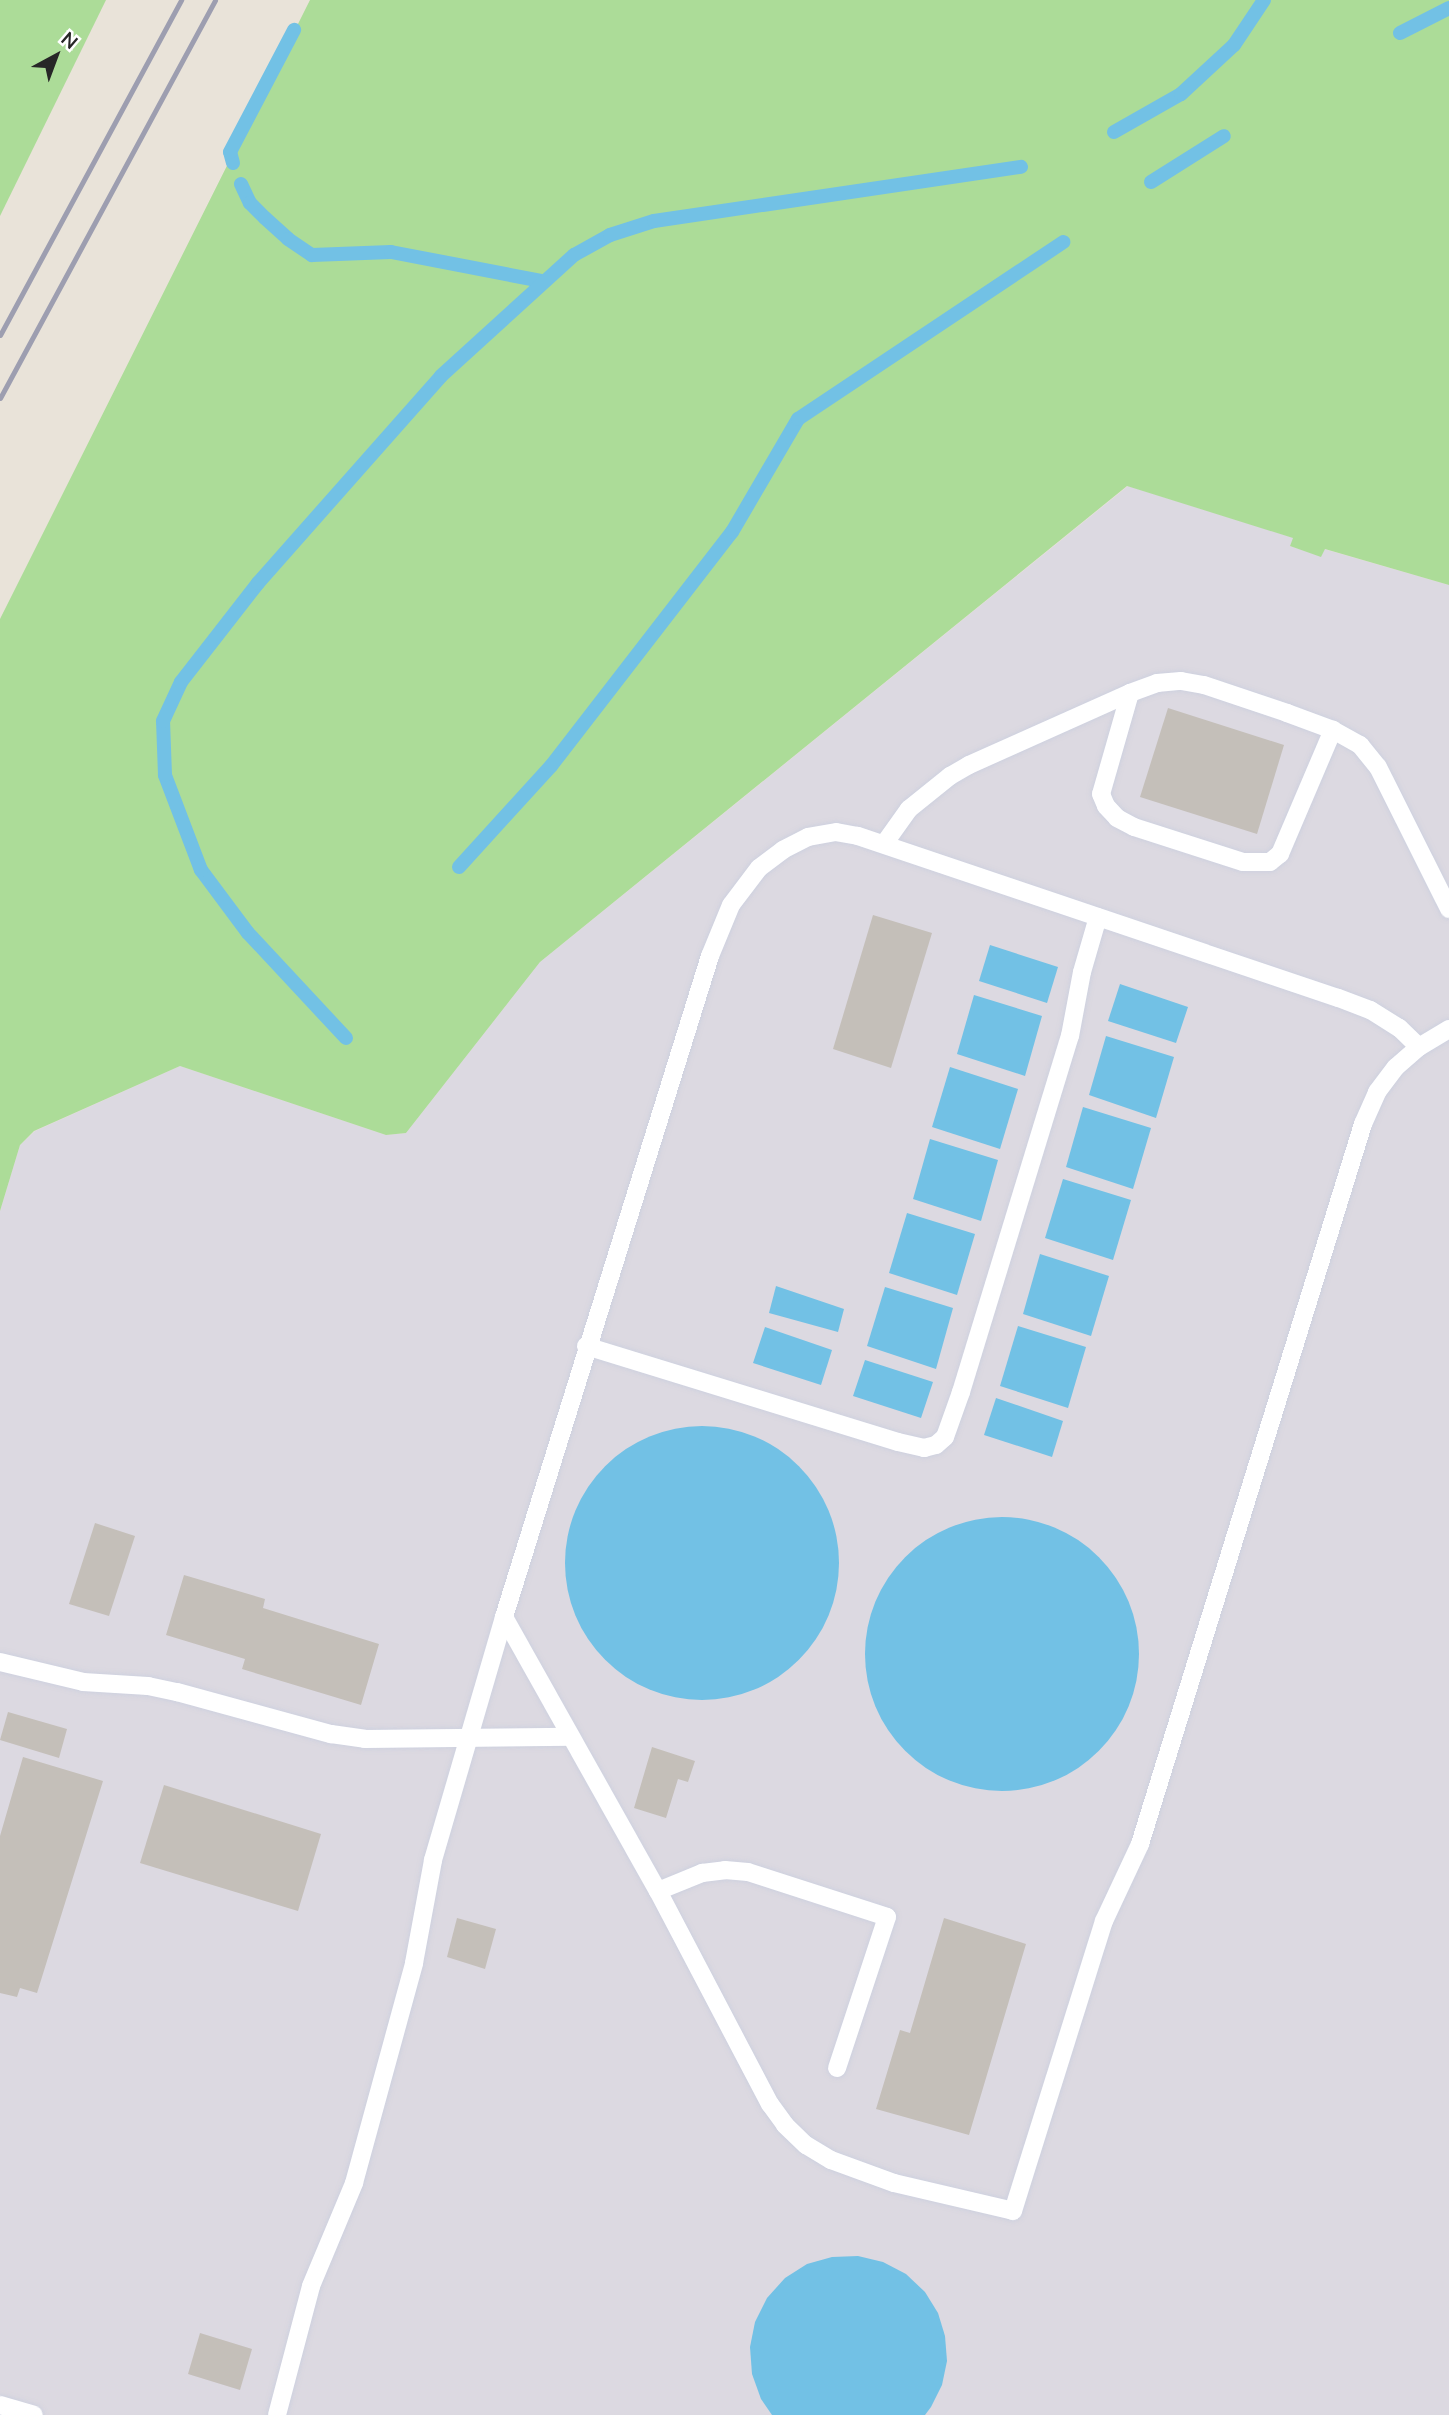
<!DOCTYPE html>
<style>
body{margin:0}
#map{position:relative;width:1449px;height:2415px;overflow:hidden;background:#e9e3d9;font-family:Mulish,sans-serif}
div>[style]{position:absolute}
.industrial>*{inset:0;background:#dcd9e1}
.green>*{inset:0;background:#acdc98}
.water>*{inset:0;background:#72c1e5}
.round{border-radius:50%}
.stream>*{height:14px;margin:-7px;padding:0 7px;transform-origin:7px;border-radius:7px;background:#72c1e5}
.building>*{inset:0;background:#c4bfb9}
.roads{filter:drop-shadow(0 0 2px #ced1df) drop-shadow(0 0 2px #ced1df)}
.lane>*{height:18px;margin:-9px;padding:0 9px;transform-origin:9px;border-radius:9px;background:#fff}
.rail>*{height:5px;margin:-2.5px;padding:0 2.5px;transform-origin:2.5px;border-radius:2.5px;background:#9d9eb0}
span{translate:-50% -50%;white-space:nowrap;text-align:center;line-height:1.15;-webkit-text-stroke:5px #fff;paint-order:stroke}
.north{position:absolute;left:21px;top:21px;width:70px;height:70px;-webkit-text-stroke:5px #fff;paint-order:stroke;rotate:41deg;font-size:19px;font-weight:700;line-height:28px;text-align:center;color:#272727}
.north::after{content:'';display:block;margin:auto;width:24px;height:32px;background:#272727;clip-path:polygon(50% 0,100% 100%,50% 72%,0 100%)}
</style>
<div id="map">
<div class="industrial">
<i style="clip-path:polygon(1128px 486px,1294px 538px,1290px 546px,1320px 556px,1324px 549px,1449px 585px,1449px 2415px,0 2415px,0 1211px,20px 1145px,35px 1131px,180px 1066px,386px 1135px,406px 1133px,540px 962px)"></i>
</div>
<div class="green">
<i style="clip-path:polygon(0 0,106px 0,0 216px)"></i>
<i style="clip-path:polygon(310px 0,1449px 0,1449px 585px,1325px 549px,1321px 557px,1290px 546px,1293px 538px,1127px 486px,540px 962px,406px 1133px,386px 1135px,180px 1066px,34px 1131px,20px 1145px,0 1211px,0 619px)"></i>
</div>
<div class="water">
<i style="clip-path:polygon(990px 945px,1058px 967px,1047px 1003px,979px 981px)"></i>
<i style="clip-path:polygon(1120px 984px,1188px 1007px,1176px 1043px,1108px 1021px)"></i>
<i style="clip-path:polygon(974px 995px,1042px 1016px,1025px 1076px,957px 1054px)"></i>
<i style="clip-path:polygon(1106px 1036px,1174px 1057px,1156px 1118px,1089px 1095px)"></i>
<i style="clip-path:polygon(950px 1067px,1018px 1089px,1000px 1149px,932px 1127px)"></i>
<i style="clip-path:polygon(1083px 1107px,1151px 1128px,1133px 1189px,1066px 1167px)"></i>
<i style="clip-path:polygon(930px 1139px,998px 1160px,981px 1221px,913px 1199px)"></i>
<i style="clip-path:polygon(1063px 1179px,1131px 1200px,1113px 1260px,1045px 1238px)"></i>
<i style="clip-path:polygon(907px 1213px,975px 1234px,957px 1295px,889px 1273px)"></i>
<i style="clip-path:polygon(1040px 1254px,1109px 1276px,1091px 1336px,1023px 1314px)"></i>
<i style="clip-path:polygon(776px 1286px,844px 1309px,838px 1332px,769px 1313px)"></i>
<i style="clip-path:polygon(885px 1287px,953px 1308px,936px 1369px,867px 1346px)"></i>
<i style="clip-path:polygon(1018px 1326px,1086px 1347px,1068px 1408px,1000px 1386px)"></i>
<i style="clip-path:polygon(765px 1327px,832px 1350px,821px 1385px,753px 1363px)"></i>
<i style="clip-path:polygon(865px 1360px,933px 1382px,921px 1418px,853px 1396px)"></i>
<i style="clip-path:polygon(996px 1398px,1063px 1421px,1052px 1457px,984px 1435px)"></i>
<i class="round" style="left:565px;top:1426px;width:274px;height:274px"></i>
<i class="round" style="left:865px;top:1517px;width:274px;height:274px"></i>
<i style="clip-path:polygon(858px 2256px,883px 2262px,906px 2274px,925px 2292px,938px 2313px,945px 2336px,947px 2361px,942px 2385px,931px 2407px,925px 2415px,772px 2415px,761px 2399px,752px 2374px,750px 2347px,755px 2322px,767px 2298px,785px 2278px,807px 2264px,832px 2257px)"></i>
</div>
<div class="stream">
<i style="left:1400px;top:33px;width:55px;rotate:-27deg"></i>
<i style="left:1114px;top:132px;width:77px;rotate:-29.6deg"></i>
<i style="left:1181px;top:94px;width:72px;rotate:-42.8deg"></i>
<i style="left:1234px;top:45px;width:54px;rotate:-56.3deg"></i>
<i style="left:233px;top:163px;width:11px;rotate:-105deg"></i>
<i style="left:230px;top:152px;width:138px;rotate:-62.3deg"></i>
<i style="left:1151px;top:182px;width:86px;rotate:-32.2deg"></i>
<i style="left:241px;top:184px;width:21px;rotate:65deg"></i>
<i style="left:250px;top:203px;width:21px;rotate:45deg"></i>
<i style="left:265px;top:218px;width:31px;rotate:42deg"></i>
<i style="left:288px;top:239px;width:29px;rotate:34deg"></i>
<i style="left:312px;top:255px;width:79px;rotate:-2.2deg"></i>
<i style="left:391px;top:252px;width:154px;rotate:10.9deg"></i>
<i style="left:459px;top:867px;width:137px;rotate:-47.7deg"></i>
<i style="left:551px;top:766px;width:296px;rotate:-52.3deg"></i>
<i style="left:732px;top:532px;width:131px;rotate:-59.7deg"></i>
<i style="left:798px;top:419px;width:319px;rotate:-33.7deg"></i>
<i style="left:346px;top:1038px;width:144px;rotate:-133deg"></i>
<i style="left:248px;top:933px;width:79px;rotate:-126.7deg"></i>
<i style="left:201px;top:870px;width:102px;rotate:-110.8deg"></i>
<i style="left:165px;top:775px;width:54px;rotate:-92.1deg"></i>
<i style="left:163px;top:721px;width:43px;rotate:-65.2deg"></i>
<i style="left:181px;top:682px;width:125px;rotate:-52.1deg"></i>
<i style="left:258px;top:583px;width:276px;rotate:-48.5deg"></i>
<i style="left:441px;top:376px;width:180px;rotate:-42.3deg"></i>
<i style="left:574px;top:255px;width:41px;rotate:-29.1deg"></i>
<i style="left:610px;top:235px;width:46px;rotate:-17.7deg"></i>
<i style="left:654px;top:221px;width:371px;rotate:-8.4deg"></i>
</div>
<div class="building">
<i style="clip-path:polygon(1168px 708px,1284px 745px,1257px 834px,1140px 797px)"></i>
<i style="clip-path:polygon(873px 915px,932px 933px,891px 1068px,833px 1049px)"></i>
<i style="clip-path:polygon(95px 1523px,135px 1536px,109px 1616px,69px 1604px)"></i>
<i style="clip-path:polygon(184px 1575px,265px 1599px,263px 1608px,379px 1644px,361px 1705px,242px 1669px,245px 1659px,166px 1635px)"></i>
<i style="clip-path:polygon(8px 1712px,67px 1729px,59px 1758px,0 1740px)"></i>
<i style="clip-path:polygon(652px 1747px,695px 1761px,688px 1782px,678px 1779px,666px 1818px,634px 1808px)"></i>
<i style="clip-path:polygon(23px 1757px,103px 1781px,37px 1993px,20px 1988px,17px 1997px,0 1993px,0 1836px)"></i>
<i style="clip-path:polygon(164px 1785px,321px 1834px,298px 1911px,140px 1863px)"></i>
<i style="clip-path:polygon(457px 1918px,496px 1929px,485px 1969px,447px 1957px)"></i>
<i style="clip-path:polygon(944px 1918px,1026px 1944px,969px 2135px,876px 2109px,900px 2030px,910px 2033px)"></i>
<i style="clip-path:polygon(200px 2333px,252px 2349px,240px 2390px,188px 2374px)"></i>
</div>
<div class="roads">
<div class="lane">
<i style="left:1130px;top:693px;width:105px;rotate:106deg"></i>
<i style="left:1101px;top:794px;width:13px;rotate:67deg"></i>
<i style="left:1106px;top:806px;width:16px;rotate:47deg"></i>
<i style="left:1117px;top:818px;width:19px;rotate:28deg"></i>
<i style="left:1134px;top:827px;width:114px;rotate:17.8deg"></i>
<i style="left:1243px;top:862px;width:27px"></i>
<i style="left:1270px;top:862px;width:13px;rotate:-39deg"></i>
<i style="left:1280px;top:854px;width:135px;rotate:-66.9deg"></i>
<i style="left:884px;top:844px;width:43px;rotate:-54.5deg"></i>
<i style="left:909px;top:809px;width:53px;rotate:-38.8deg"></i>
<i style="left:950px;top:776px;width:22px;rotate:-30deg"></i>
<i style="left:969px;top:765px;width:176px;rotate:-24.1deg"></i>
<i style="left:1130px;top:693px;width:29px;rotate:-20deg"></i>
<i style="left:1157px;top:683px;width:24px;rotate:-5deg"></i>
<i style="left:1181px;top:681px;width:23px;rotate:10deg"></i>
<i style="left:1204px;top:685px;width:88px;rotate:18.6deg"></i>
<i style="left:1287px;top:713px;width:49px;rotate:20.3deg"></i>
<i style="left:1333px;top:730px;width:31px;rotate:29deg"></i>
<i style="left:1360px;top:745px;width:28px;rotate:51deg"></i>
<i style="left:1378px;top:767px;width:159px;rotate:63.4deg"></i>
<i style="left:1419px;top:1047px;width:28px;rotate:-136deg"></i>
<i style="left:1399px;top:1028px;width:34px;rotate:-148deg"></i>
<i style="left:1370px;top:1010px;width:34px;rotate:-159deg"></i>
<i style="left:1338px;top:998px;width:507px;rotate:-161.35deg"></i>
<i style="left:858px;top:836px;width:22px;rotate:-170deg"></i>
<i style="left:836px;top:832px;width:28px;rotate:170deg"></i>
<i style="left:808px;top:837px;width:28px;rotate:153deg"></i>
<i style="left:783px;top:850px;width:30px;rotate:143deg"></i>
<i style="left:759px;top:868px;width:46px;rotate:127.1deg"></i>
<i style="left:731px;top:905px;width:55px;rotate:112.4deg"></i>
<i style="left:710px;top:956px;width:692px;rotate:107.31deg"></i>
<i style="left:504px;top:1617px;width:314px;rotate:60.7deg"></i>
<i style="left:658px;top:1891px;width:241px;rotate:62.3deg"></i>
<i style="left:770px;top:2104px;width:26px;rotate:54deg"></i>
<i style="left:785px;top:2125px;width:29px;rotate:44deg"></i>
<i style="left:806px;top:2145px;width:29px;rotate:31deg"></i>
<i style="left:831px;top:2160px;width:67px;rotate:20.1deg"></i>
<i style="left:894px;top:2183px;width:122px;rotate:13.2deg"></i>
<i style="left:1013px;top:2211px;width:304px;rotate:-72.6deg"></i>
<i style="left:1104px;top:1921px;width:85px;rotate:-64.9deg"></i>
<i style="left:1140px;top:1844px;width:754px;rotate:-72.79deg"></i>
<i style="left:1363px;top:1124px;width:35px;rotate:-66deg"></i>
<i style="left:1377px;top:1092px;width:31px;rotate:-53deg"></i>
<i style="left:1396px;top:1067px;width:30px;rotate:-41deg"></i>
<i style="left:1419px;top:1047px;width:35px;rotate:-31deg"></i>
<i style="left:586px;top:1346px;width:326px;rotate:17.1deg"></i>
<i style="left:898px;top:1442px;width:27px;rotate:13deg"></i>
<i style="left:924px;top:1448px;width:12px;rotate:-14deg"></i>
<i style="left:936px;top:1445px;width:12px;rotate:-42deg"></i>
<i style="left:945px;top:1437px;width:48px;rotate:-70.4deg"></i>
<i style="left:961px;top:1392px;width:372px;rotate:-73deg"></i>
<i style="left:1070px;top:1036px;width:65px;rotate:-79.4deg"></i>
<i style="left:1082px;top:972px;width:57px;rotate:-73.8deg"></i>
<i style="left:0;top:1662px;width:85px;rotate:13.5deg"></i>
<i style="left:83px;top:1682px;width:65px;rotate:3.5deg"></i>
<i style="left:148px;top:1686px;width:30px;rotate:12deg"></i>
<i style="left:177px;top:1692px;width:160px;rotate:15.3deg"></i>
<i style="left:331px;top:1734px;width:34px;rotate:8deg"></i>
<i style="left:365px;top:1739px;width:206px;rotate:-0.6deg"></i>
<i style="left:658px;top:1891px;width:48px;rotate:-22.2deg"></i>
<i style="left:702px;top:1873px;width:23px;rotate:-7deg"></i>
<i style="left:725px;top:1870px;width:23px;rotate:5deg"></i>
<i style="left:748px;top:1872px;width:146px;rotate:17.9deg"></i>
<i style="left:887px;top:1917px;width:159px;rotate:108.3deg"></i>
<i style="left:0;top:2405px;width:35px;rotate:16deg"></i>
<i style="left:277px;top:2415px;width:133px;rotate:-75.2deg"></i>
<i style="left:311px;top:2286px;width:112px;rotate:-67.3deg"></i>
<i style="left:354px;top:2183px;width:228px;rotate:-74.7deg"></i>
<i style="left:414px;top:1963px;width:105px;rotate:-79.5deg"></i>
<i style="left:433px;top:1860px;width:253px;rotate:-73.7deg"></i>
</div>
</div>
<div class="rail">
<i style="left:0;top:335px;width:381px;rotate:-61.6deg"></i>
<i style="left:0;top:398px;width:452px;rotate:-61.6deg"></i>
</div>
<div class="north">N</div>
</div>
